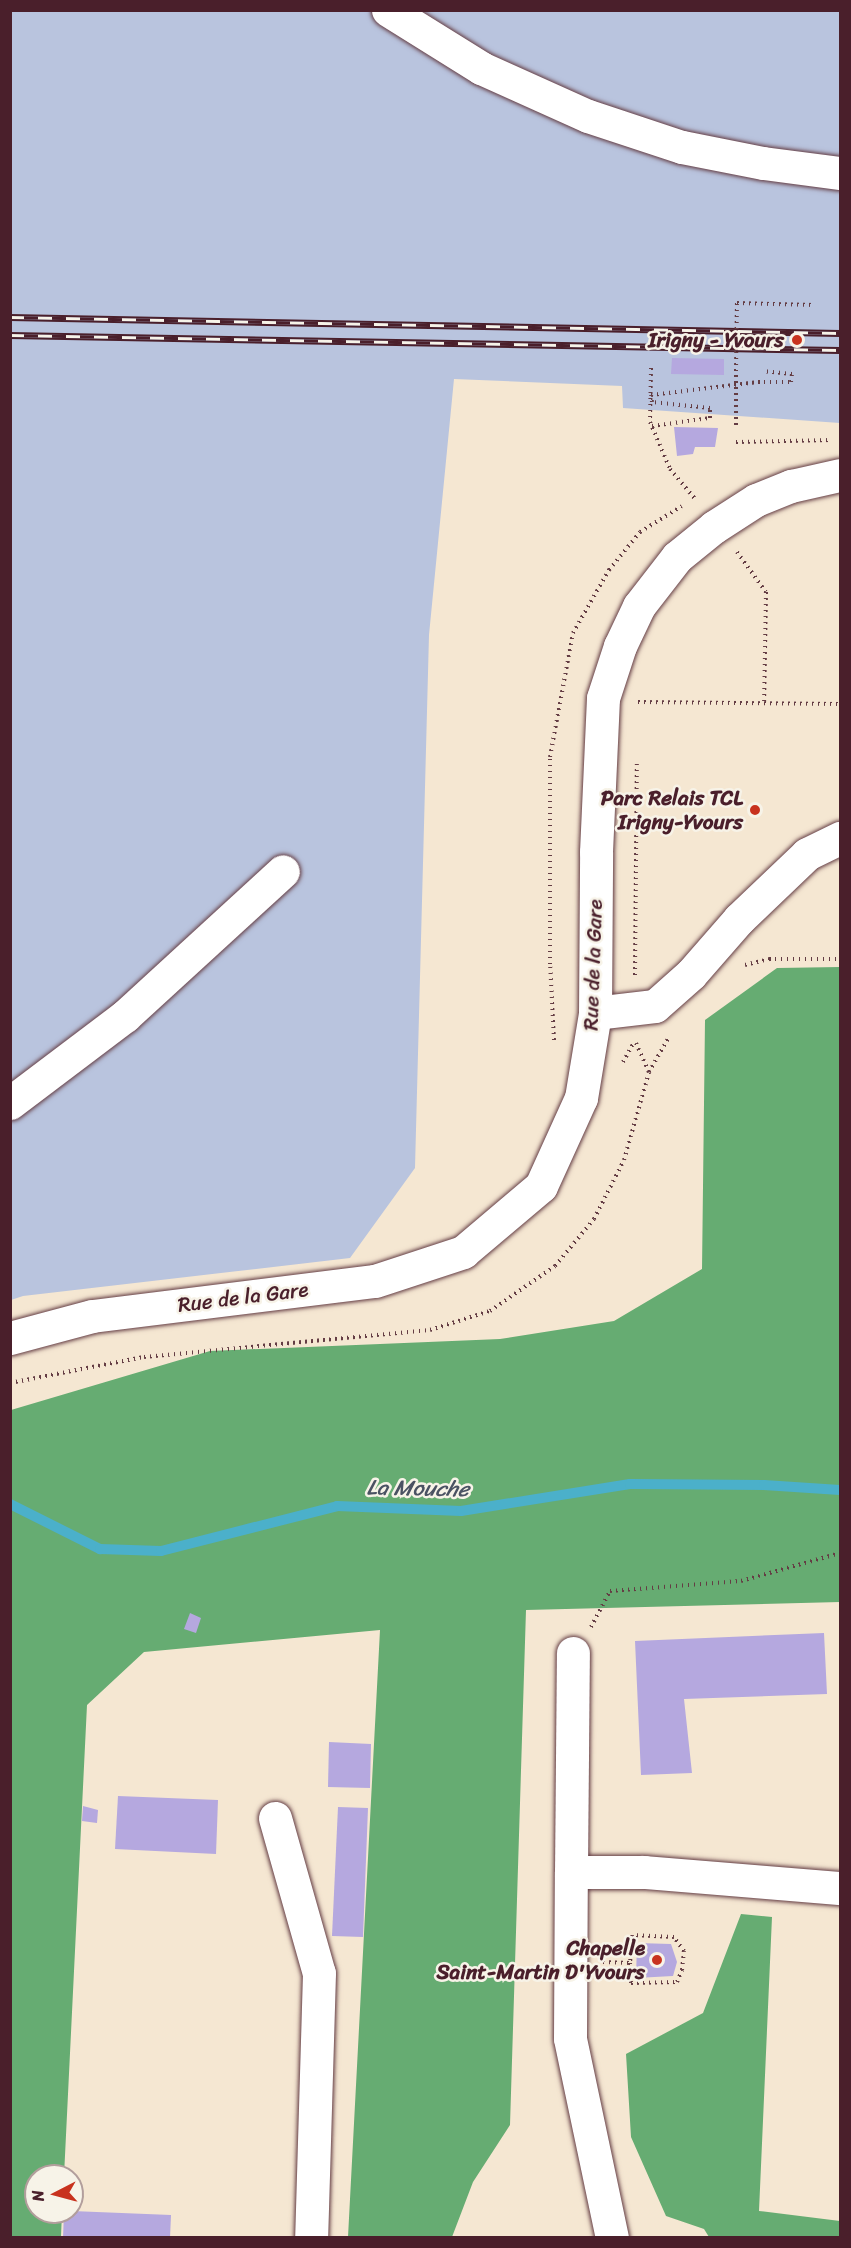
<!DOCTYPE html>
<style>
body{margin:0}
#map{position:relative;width:851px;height:2248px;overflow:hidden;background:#f5e7d2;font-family:Sriracha,sans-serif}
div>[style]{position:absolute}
.industrial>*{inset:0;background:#b9c4de}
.forest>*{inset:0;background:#66ac72}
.stream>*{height:10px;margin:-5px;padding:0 5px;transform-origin:5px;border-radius:5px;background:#4bb0ca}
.building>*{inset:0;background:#b5a8df}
.path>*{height:4px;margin-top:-2px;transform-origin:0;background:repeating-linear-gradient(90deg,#643d44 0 1.5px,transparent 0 6px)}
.roads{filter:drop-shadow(0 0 2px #643d44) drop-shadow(0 0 2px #643d44)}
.minor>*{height:33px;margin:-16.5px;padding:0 16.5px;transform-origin:16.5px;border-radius:16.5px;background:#fff}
.rail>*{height:7px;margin-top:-3.5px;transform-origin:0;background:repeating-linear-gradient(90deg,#f7f3e8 0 14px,#4a1f2b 0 28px);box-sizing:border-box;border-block:2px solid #4a1f2b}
.path-bridge>*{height:4px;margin-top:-2px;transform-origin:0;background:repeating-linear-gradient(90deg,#643d44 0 1.5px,transparent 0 6px)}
.dots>*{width:16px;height:16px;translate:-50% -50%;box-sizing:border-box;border:3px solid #f7f3e8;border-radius:50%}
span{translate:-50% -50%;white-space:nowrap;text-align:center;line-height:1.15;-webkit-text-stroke:5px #f7f3e8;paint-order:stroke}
.poi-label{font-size:21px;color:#4a1f2b;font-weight:700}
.right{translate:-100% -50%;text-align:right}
.street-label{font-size:21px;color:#4a1f2b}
.water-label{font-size:22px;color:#4a5263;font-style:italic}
.frame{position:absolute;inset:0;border:12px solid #4a1f2b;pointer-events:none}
.north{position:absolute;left:24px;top:2164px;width:60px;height:60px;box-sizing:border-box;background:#f7f3e8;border:2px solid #b29e9c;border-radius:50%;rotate:264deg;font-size:16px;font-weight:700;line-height:24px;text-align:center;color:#4a1f2b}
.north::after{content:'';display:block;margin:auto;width:21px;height:27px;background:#c8321e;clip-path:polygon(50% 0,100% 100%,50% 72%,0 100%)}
</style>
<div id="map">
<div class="industrial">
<i style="clip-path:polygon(11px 11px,840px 11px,840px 423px,623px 408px,622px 386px,454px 379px,429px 635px,415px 1168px,350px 1258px,23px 1296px,11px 1300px)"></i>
</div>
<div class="forest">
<i style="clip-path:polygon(840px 967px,840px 1602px,526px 1610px,510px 2125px,473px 2182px,452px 2237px,348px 2237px,380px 1630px,144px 1652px,87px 1705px,64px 2176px,36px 2176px,36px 2212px,62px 2212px,61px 2237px,11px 2238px,11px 1410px,210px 1351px,500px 1339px,614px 1321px,702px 1269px,705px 1020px,777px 968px)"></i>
<i style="clip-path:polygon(741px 1914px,772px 1917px,759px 2211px,840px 2221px,840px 2237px,709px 2237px,704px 2229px,666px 2216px,631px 2137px,626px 2054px,703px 2013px)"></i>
</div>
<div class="stream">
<i style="left:10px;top:1504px;width:101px;rotate:26.6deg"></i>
<i style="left:100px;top:1549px;width:61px;rotate:1.9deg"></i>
<i style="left:161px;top:1551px;width:182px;rotate:-14.3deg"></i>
<i style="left:337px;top:1506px;width:124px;rotate:2.3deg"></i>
<i style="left:461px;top:1511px;width:171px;rotate:-9.1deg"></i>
<i style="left:630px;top:1484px;width:134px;rotate:0.4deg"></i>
<i style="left:764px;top:1485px;width:76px;rotate:3.8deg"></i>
</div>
<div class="building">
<i style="clip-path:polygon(672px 358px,724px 359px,724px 375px,671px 374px)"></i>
<i style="clip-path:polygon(674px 427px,718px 428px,715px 447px,695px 447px,693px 454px,677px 456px)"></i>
<i style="clip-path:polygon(190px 1613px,201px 1618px,196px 1633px,184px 1629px)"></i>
<i style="clip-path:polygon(824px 1633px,827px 1694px,684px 1699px,692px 1773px,641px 1775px,635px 1641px)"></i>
<i style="clip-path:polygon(329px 1742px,371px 1744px,370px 1788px,328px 1787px)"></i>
<i style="clip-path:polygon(118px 1796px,218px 1800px,216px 1854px,115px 1849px)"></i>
<i style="clip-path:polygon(83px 1806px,98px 1810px,97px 1823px,82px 1821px)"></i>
<i style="clip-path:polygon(338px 1807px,368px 1808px,363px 1937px,332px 1936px)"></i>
<i style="clip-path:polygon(637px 1943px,671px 1944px,677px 1962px,673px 1976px,636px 1978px)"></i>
<i style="clip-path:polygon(72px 2211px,171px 2215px,170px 2238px,63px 2238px,64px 2212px)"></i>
</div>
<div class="path">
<i style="left:737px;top:303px;width:78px;rotate:1.5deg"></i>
<i style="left:651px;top:368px;width:54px;rotate:91.1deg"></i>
<i style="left:650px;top:422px;width:51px;rotate:66.9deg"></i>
<i style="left:670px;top:469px;width:39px;rotate:50deg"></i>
<i style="left:736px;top:425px;width:54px;rotate:-90deg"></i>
<i style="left:652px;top:426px;width:59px;rotate:-7.9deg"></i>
<i style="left:710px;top:418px;width:10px;rotate:-90deg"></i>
<i style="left:710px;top:408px;width:58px;rotate:-174.1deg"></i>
<i style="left:652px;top:402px;width:7px;rotate:-98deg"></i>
<i style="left:651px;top:395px;width:108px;rotate:-6.9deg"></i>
<i style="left:758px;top:382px;width:33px"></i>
<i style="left:791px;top:382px;width:8px;rotate:-83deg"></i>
<i style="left:792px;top:374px;width:27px;rotate:-174deg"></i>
<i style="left:736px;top:442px;width:95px;rotate:-1.2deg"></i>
<i style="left:737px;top:552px;width:49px;rotate:54.1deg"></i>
<i style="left:766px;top:592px;width:111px;rotate:91deg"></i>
<i style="left:638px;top:702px;width:202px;rotate:0.6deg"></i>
<i style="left:745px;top:965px;width:25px;rotate:-14deg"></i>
<i style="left:769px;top:959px;width:71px"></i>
<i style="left:635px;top:975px;width:211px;rotate:-89.5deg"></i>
<i style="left:554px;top:1040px;width:76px;rotate:-93deg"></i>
<i style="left:550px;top:964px;width:207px;rotate:-90deg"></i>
<i style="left:550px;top:757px;width:126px;rotate:-79.5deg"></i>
<i style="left:573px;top:633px;width:73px;rotate:-60.3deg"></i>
<i style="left:609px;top:570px;width:49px;rotate:-50.8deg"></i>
<i style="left:640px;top:532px;width:49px;rotate:-31.8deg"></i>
<i style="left:636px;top:1043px;width:32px;rotate:66deg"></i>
<i style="left:623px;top:1062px;width:23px;rotate:-61deg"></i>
<i style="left:10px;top:1383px;width:136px;rotate:-11deg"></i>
<i style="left:144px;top:1357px;width:287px;rotate:-5.4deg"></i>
<i style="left:430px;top:1330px;width:63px;rotate:-17.6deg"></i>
<i style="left:490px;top:1311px;width:79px;rotate:-34.7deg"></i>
<i style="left:555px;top:1266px;width:61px;rotate:-50.3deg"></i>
<i style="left:594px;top:1219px;width:66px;rotate:-63deg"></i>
<i style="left:624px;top:1160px;width:91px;rotate:-74.1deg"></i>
<i style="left:649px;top:1072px;width:40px;rotate:-60.3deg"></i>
<i style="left:591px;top:1627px;width:41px;rotate:-62.2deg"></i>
<i style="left:610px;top:1591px;width:131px;rotate:-4.4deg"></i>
<i style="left:741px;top:1581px;width:103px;rotate:-15.8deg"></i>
<i style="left:603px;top:1962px;width:27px;rotate:2deg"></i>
<i style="left:630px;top:1963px;width:20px;rotate:87deg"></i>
<i style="left:631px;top:1983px;width:46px;rotate:-1.2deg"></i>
<i style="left:677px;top:1982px;width:13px;rotate:-67deg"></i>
<i style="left:682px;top:1970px;width:19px;rotate:-84deg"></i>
<i style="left:684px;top:1951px;width:17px;rotate:-126deg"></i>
<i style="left:674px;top:1937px;width:42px;rotate:-177.3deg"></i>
<i style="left:632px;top:1935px;width:28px;rotate:94deg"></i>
</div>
<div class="roads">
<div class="minor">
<i style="left:388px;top:10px;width:110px;rotate:31.9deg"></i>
<i style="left:481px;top:68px;width:117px;rotate:24.2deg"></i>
<i style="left:588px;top:116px;width:99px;rotate:18.3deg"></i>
<i style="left:682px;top:147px;width:83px;rotate:11.2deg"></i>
<i style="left:763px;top:163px;width:78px;rotate:7.4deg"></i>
<i style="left:595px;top:1013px;width:60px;rotate:-6.7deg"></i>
<i style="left:655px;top:1006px;width:48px;rotate:-41.6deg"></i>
<i style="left:691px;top:974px;width:73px;rotate:-48.9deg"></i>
<i style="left:739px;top:919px;width:94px;rotate:-43.7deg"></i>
<i style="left:807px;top:854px;width:37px;rotate:-26deg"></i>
<i style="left:10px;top:1103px;width:144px;rotate:-37.1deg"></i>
<i style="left:125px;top:1016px;width:214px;rotate:-42.5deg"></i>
<i style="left:10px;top:1338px;width:85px;rotate:-15deg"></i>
<i style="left:92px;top:1316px;width:285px;rotate:-7.1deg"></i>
<i style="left:375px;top:1281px;width:93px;rotate:-18.2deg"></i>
<i style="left:463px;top:1252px;width:102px;rotate:-40.2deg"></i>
<i style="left:541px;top:1186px;width:97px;rotate:-65.6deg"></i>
<i style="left:581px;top:1098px;width:86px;rotate:-80.6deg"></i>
<i style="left:595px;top:1013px;width:161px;rotate:-89.6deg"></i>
<i style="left:596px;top:852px;width:154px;rotate:-87.4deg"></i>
<i style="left:603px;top:698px;width:55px;rotate:-71.9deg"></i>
<i style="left:620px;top:646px;width:44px;rotate:-64.6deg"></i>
<i style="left:639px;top:606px;width:62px;rotate:-52.2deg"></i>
<i style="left:677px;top:557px;width:48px;rotate:-39deg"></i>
<i style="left:714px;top:527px;width:50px;rotate:-32.7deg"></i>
<i style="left:756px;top:500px;width:38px;rotate:-22deg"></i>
<i style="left:791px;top:486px;width:50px;rotate:-12.7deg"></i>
<i style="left:275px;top:1818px;width:161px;rotate:74.2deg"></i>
<i style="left:319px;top:1973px;width:265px;rotate:91.7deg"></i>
<i style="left:571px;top:1872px;width:219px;rotate:-89.5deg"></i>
<i style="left:612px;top:2238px;width:204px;rotate:-101.9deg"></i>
<i style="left:570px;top:2038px;width:166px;rotate:-89.7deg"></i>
<i style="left:571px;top:1872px;width:73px"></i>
<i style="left:644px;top:1872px;width:197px;rotate:4.7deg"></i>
</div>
</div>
<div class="rail">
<i style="left:10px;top:317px;width:830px;rotate:1.1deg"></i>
<i style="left:10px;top:335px;width:830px;rotate:1.04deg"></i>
</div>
<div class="path-bridge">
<i style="left:736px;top:371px;width:68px;rotate:-89.2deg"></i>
</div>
<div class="dots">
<i style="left:797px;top:340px;background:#c8321e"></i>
<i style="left:755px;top:810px;background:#c8321e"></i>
<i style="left:657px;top:1960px;background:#c8321e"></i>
</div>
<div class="poi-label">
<span class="right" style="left:784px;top:340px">Irigny - Yvours</span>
<span class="right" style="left:743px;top:810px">Parc Relais TCL<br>Irigny-Yvours</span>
<span class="right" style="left:645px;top:1960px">Chapelle<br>Saint-Martin D'Yvours</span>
</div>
<div class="street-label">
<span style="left:593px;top:965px;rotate:-88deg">Rue de la Gare</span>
<span style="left:243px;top:1297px;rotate:-7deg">Rue de la Gare</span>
</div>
<div class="water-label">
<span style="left:418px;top:1488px;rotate:1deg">La Mouche</span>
</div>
<div class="frame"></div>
<div class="north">N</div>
</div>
